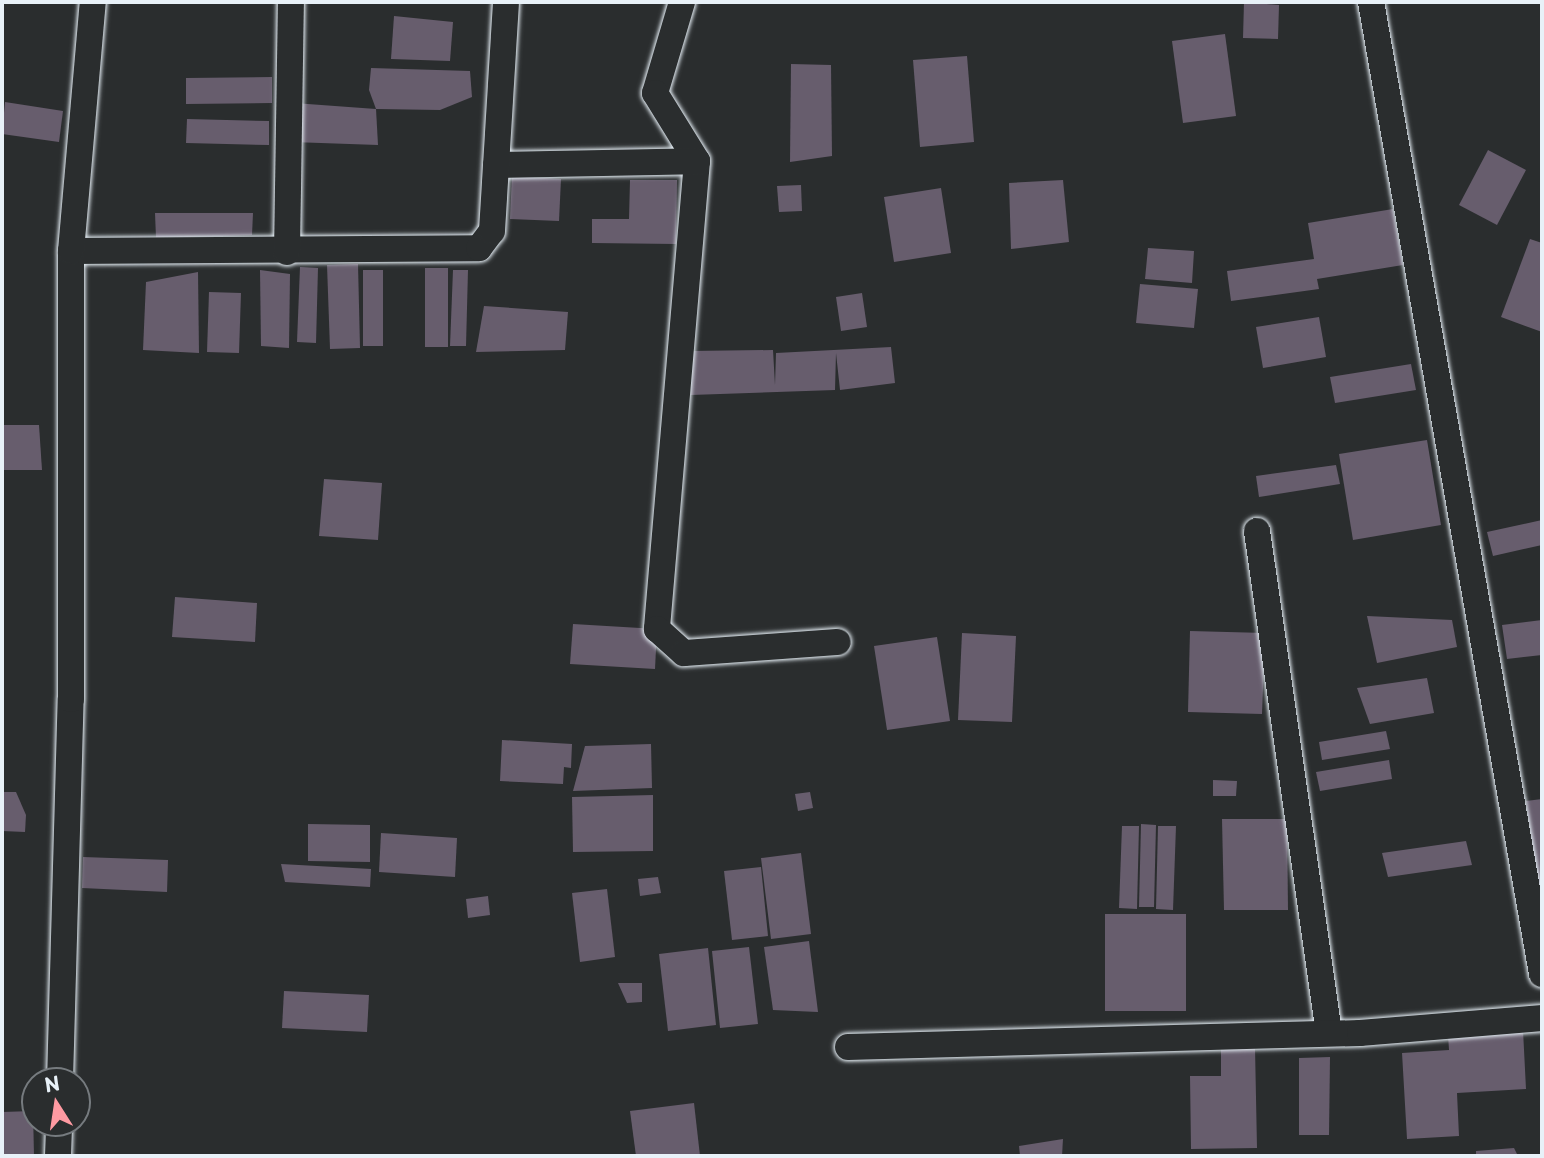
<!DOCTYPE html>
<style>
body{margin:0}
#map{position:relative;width:1544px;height:1158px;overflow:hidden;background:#2a2d2e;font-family:"Playpen Sans",sans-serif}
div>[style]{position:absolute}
.building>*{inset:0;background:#675d6d}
.roads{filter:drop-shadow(0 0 2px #e8f1f8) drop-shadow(0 0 2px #e8f1f8)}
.minor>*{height:26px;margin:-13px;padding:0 13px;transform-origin:13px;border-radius:13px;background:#2a2d2e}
span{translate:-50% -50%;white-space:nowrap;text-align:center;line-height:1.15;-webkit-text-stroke:7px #2a2d2e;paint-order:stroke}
.frame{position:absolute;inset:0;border:4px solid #e8f1f8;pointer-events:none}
.north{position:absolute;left:21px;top:1067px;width:70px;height:70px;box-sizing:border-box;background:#2a2d2e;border:2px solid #767b7f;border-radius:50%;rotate:348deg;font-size:19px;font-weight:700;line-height:28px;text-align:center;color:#e8f1f8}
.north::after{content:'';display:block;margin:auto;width:24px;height:32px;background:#ff9aa2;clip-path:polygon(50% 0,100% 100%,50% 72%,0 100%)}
</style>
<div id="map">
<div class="building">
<i style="clip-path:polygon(1244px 2px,1279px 5px,1278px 39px,1243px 38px)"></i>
<i style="clip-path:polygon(394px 16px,453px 22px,450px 61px,391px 59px)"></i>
<i style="clip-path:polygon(1225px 34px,1236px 116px,1183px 123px,1172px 41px)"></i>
<i style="clip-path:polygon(967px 56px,974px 142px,920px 147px,913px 60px)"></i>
<i style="clip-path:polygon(791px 64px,831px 65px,832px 156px,790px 162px)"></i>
<i style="clip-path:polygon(371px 68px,470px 71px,472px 97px,440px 110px,376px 109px,369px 90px)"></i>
<i style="clip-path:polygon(272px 77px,272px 103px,186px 104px,186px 78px)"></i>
<i style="clip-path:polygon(5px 102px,63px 111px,59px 142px,2px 134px)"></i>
<i style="clip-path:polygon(294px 103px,376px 109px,378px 145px,292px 142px)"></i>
<i style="clip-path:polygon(187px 119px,269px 121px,269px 145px,186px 143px)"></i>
<i style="clip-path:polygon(1488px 150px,1526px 170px,1497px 225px,1459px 205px)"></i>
<i style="clip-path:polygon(512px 176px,561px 179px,559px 221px,510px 219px)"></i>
<i style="clip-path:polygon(630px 180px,677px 180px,676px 244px,592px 243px,592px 219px,629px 219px)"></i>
<i style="clip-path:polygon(1063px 180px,1069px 242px,1011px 249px,1009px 183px)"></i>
<i style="clip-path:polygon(801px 185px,802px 211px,779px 212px,777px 186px)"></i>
<i style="clip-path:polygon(941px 188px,951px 253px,894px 262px,884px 197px)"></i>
<i style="clip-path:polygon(1393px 209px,1403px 265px,1317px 279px,1319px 289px,1231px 301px,1227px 271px,1314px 259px,1308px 223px)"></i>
<i style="clip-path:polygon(155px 213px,253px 213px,252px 235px,156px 238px)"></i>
<i style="clip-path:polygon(1530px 239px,1542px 243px,1542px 332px,1501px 317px)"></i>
<i style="clip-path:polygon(1148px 248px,1194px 251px,1192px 283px,1145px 279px)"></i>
<i style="clip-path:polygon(358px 264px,360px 348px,330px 349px,327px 265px)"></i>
<i style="clip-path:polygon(300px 267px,318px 268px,316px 343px,297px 342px)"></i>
<i style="clip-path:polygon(425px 268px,448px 268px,448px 347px,425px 347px)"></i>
<i style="clip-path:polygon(260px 270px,290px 274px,289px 348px,261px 346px)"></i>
<i style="clip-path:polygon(363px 270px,383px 270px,383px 346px,363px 346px)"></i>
<i style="clip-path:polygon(453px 270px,468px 270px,466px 346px,450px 346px)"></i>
<i style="clip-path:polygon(198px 272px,199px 353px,143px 350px,146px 282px)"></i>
<i style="clip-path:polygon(1140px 284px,1198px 289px,1194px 328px,1136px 323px)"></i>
<i style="clip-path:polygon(209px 292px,241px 293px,239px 353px,207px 352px)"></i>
<i style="clip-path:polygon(862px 293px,867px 327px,841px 331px,836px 297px)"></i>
<i style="clip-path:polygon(484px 306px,568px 312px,565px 350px,476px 352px)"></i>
<i style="clip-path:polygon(1319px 317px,1326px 357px,1263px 368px,1256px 327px)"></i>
<i style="clip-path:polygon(891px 347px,895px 383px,840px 390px,836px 353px,835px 390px,691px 395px,690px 351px,773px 350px,775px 385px,776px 353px)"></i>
<i style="clip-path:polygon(1411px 364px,1416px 390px,1335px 403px,1330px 377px)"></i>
<i style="clip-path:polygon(2px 425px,39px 425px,42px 470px,2px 470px)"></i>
<i style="clip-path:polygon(1427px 440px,1441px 525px,1353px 540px,1339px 454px)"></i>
<i style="clip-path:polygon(1336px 465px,1340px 484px,1259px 497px,1256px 476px)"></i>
<i style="clip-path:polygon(324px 479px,382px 483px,378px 540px,319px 536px)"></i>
<i style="clip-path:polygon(1542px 520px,1542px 545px,1493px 556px,1487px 532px)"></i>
<i style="clip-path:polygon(175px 597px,257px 603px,255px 642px,172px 637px)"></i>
<i style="clip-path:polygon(1367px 616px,1452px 620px,1457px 647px,1377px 663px)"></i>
<i style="clip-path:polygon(1542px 620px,1542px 655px,1507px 659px,1502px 625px)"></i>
<i style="clip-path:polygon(573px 624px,657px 629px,655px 669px,570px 664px)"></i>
<i style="clip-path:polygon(1190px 631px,1265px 633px,1262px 714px,1188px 712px)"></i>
<i style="clip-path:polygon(962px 633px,1016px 636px,1012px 722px,958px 720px)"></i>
<i style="clip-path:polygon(937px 637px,950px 721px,887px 730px,874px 646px)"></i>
<i style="clip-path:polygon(1427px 678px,1434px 713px,1370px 724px,1357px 688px)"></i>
<i style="clip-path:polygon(1386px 731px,1390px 749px,1322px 760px,1319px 742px)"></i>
<i style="clip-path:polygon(502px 740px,572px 744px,571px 768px,564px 767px,563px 784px,500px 781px)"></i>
<i style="clip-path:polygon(651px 744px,652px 788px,573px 791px,585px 746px)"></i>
<i style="clip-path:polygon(1389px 760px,1392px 779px,1320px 791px,1316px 772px)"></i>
<i style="clip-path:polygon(1213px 780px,1237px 781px,1236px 796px,1213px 796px)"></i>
<i style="clip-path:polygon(2px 792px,16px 792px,26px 815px,25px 832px,2px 831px)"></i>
<i style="clip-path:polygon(810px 792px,813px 808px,798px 811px,795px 794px)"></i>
<i style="clip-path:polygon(653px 795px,653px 851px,573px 852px,572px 797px)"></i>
<i style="clip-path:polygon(1542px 799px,1542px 902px,1541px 902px,1526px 801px)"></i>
<i style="clip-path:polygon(1222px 819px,1287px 819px,1288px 910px,1224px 910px)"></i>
<i style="clip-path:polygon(308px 824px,370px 825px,370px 862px,308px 861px)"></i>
<i style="clip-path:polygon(1141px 824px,1156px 825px,1154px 907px,1139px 907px)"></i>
<i style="clip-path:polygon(1122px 826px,1139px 826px,1137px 909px,1119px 908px)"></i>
<i style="clip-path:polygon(1158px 826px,1176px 826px,1173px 910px,1156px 909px)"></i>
<i style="clip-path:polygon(381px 833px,457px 838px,455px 877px,379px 872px)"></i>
<i style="clip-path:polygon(1466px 841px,1472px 865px,1388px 877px,1382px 853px)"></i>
<i style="clip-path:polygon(801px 853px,811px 934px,771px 939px,761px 858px)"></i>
<i style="clip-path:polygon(83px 857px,168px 860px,167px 892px,82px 888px)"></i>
<i style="clip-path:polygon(281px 864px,371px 869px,370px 887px,285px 882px)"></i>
<i style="clip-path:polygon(761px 867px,768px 936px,732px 940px,724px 871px)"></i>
<i style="clip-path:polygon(658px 877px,661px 893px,640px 896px,638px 879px)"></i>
<i style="clip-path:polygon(607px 889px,615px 957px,580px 962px,572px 893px)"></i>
<i style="clip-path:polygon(488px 896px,490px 915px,468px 918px,466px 899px)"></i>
<i style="clip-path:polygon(1105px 914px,1186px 914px,1186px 1011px,1105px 1011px)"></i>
<i style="clip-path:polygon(809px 941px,818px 1012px,773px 1010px,764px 947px)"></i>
<i style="clip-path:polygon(749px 947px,758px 1024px,720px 1028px,712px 951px)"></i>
<i style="clip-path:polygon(708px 948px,716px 1025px,668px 1031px,659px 954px)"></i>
<i style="clip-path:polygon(618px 983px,642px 983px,642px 1002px,627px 1003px)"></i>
<i style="clip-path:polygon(284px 991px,369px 995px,367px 1032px,282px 1028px)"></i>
<i style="clip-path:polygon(1523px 1030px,1526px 1089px,1457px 1093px,1459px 1136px,1407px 1139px,1402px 1053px,1449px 1050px,1448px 1035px)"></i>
<i style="clip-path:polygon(1221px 1047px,1255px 1047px,1257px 1148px,1191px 1149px,1190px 1076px,1221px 1076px)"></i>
<i style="clip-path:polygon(1330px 1057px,1329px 1135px,1299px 1135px,1299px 1058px)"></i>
<i style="clip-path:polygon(694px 1103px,700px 1156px,636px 1156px,630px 1111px)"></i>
<i style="clip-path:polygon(33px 1111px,34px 1156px,2px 1156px,2px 1112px)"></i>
<i style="clip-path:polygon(1063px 1139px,1062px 1156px,1020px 1156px,1019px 1146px)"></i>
<i style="clip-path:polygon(1514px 1148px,1518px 1156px,1476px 1156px,1476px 1151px)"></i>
</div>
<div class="roads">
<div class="minor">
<i style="left:682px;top:2px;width:95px;rotate:106.5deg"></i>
<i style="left:655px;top:93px;width:80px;rotate:58.3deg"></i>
<i style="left:697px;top:161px;width:470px;rotate:94.9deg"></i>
<i style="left:657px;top:629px;width:36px;rotate:42deg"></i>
<i style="left:684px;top:653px;width:154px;rotate:-4.1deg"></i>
<i style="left:1371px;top:2px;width:987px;rotate:80.02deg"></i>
<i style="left:496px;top:165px;width:201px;rotate:-1.1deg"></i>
<i style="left:71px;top:251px;width:408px;rotate:-0.4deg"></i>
<i style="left:479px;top:248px;width:21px;rotate:-53deg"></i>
<i style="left:492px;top:231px;width:229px;rotate:-86.5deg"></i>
<i style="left:287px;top:252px;width:250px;rotate:-89.1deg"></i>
<i style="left:1257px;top:531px;width:507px;rotate:81.84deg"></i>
<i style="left:848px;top:1047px;width:512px;rotate:-1.57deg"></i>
<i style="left:1360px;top:1033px;width:183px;rotate:-4.7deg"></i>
<i style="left:60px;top:1081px;width:382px;rotate:-88.4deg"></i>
<i style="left:71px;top:699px;width:448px;rotate:-90deg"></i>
<i style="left:71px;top:251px;width:250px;rotate:-85deg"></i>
<i style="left:58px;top:1156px;width:33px;rotate:-88deg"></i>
</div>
</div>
<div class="frame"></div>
<div class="north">N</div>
</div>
